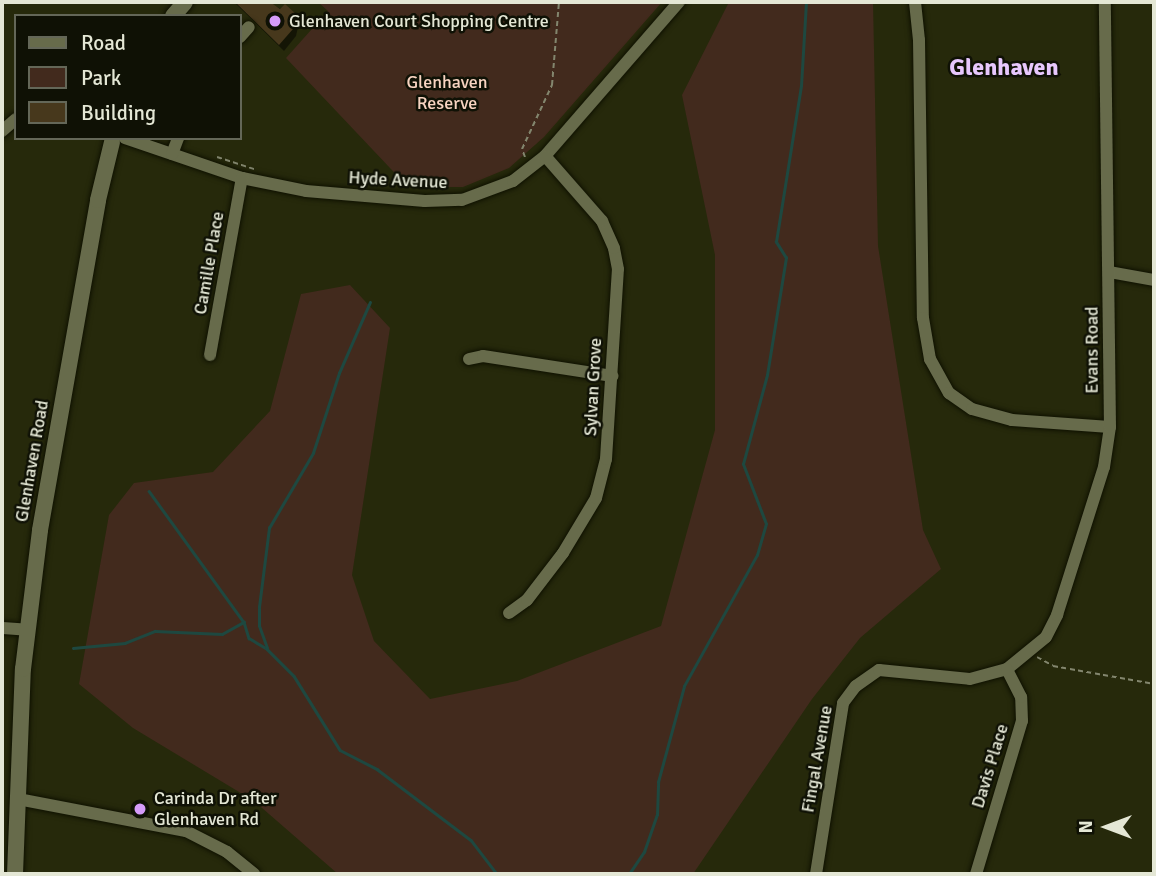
<!DOCTYPE html>
<style>
body{margin:0}
#map{position:relative;width:1156px;height:876px;overflow:hidden;background:#26290b;font-family:Signika,sans-serif}
div>[style]{position:absolute}
.green>*{inset:0;background:#422a1d}
.shadow>*{inset:0;background:#0007}
.stream>*{height:2.5px;margin:-1.25px;padding:0 1.25px;transform-origin:1.25px;border-radius:1.25px;background:#1e4840}
.building>*{inset:0;background:#47381c}
.path>*{height:2px;margin-top:-1px;transform-origin:0;background:repeating-linear-gradient(90deg,#83866e 0 5px,transparent 0 8.5px)}
.roads{filter:drop-shadow(0 0 2px #0f1100) drop-shadow(0 0 2px #0f1100)}
.street>*{height:12px;margin:-6px;padding:0 6px;transform-origin:6px;border-radius:6px;background:#676b4b}
.secondary>*{height:16px;margin:-8px;padding:0 8px;transform-origin:8px;border-radius:8px;background:#676b4b}
.dots>*{width:19px;height:19px;translate:-50% -50%;box-sizing:border-box;border:4px solid #0f1105;border-radius:50%}
span{translate:-50% -50%;white-space:nowrap;text-align:center;line-height:1.15;-webkit-text-stroke:5px #0f1105;paint-order:stroke}
.poi-label{font-size:18px;color:#e4e7d5}
.left{translate:0 -50%;text-align:left}
.park-label{font-size:18px;color:#f8d4c1}
.street-label{font-size:18px;color:#e4e7d5}
.district-label{font-size:24px;color:#e7c7fd;font-weight:700}
.frame{position:absolute;inset:0;border:4px solid #e4e7d5;pointer-events:none}
.legend{position:absolute;left:14px;top:14px;width:228px;height:126px;box-sizing:border-box;background:#0f1105;border:2px solid #646758;margin:0;padding:9px 12px;list-style:none;font-size:21px;color:#e4e7d5}
.legend li{display:flex;align-items:center;gap:14px;height:35px}
.legend b{width:35px;border:2px solid #646758}
.north{position:absolute;left:1072px;top:792px;width:70px;height:70px;-webkit-text-stroke:5px #0f1105;paint-order:stroke;rotate:270deg;font-size:19px;font-weight:700;line-height:28px;text-align:center;color:#e4e7d5}
.north::after{content:'';display:block;margin:auto;width:24px;height:32px;background:#e4e7d5;clip-path:polygon(50% 0,100% 100%,50% 72%,0 100%)}
</style>
<div id="map">
<div class="green">
<i style="clip-path:polygon(318px 2px,662px 2px,544px 137px,509px 168px,463px 187px,435px 187px,407px 186px,286px 58px,328px 11px)"></i>
<i style="clip-path:polygon(729px 2px,873px 2px,878px 246px,923px 530px,941px 569px,860px 638px,812px 699px,693px 874px,338px 874px,254px 801px,133px 728px,79px 684px,109px 515px,134px 483px,213px 472px,270px 411px,301px 294px,350px 285px,390px 328px,352px 575px,374px 641px,430px 699px,517px 681px,661px 626px,715px 430px,715px 255px,682px 95px)"></i>
</div>
<div class="shadow">
<i style="clip-path:polygon(234px 2px,266px 2px,294px 15px,299px 23px,296px 36px,284px 51px)"></i>
</div>
<div class="stream">
<i style="left:149px;top:491px;width:162px;rotate:54.1deg"></i>
<i style="left:244px;top:622px;width:17px;rotate:73deg"></i>
<i style="left:249px;top:638px;width:21px;rotate:31deg"></i>
<i style="left:267px;top:649px;width:38px;rotate:45deg"></i>
<i style="left:294px;top:676px;width:87px;rotate:58.1deg"></i>
<i style="left:340px;top:750px;width:42px;rotate:27.2deg"></i>
<i style="left:377px;top:769px;width:118px;rotate:37.1deg"></i>
<i style="left:471px;top:840px;width:43px;rotate:52.6deg"></i>
<i style="left:73px;top:648px;width:52px;rotate:-5.5deg"></i>
<i style="left:125px;top:643px;width:32px;rotate:-22deg"></i>
<i style="left:155px;top:631px;width:67px;rotate:2.6deg"></i>
<i style="left:222px;top:634px;width:25px;rotate:-29deg"></i>
<i style="left:267px;top:648px;width:23px;rotate:-110deg"></i>
<i style="left:259px;top:626px;width:19px;rotate:-90deg"></i>
<i style="left:259px;top:607px;width:80px;rotate:-82.8deg"></i>
<i style="left:269px;top:528px;width:87px;rotate:-59.6deg"></i>
<i style="left:313px;top:453px;width:84px;rotate:-72deg"></i>
<i style="left:339px;top:373px;width:77px;rotate:-66.4deg"></i>
<i style="left:629px;top:874px;width:27px;rotate:-56deg"></i>
<i style="left:644px;top:852px;width:39px;rotate:-71deg"></i>
<i style="left:657px;top:815px;width:33px;rotate:-88deg"></i>
<i style="left:658px;top:782px;width:99px;rotate:-74.8deg"></i>
<i style="left:684px;top:686px;width:150px;rotate:-60.9deg"></i>
<i style="left:757px;top:555px;width:32px;rotate:-74deg"></i>
<i style="left:766px;top:524px;width:64px;rotate:-111deg"></i>
<i style="left:743px;top:464px;width:92px;rotate:-74.9deg"></i>
<i style="left:767px;top:375px;width:119px;rotate:-80.8deg"></i>
<i style="left:786px;top:258px;width:19px;rotate:-122deg"></i>
<i style="left:776px;top:242px;width:158px;rotate:-80.9deg"></i>
<i style="left:801px;top:86px;width:84px;rotate:-86.6deg"></i>
</div>
<div class="building">
<i style="clip-path:polygon(235px 2px,270px 2px,280px 9px,285px 4px,296px 14px,293px 29px,279px 45px)"></i>
</div>
<div class="path">
<i style="left:217px;top:157px;width:40px;rotate:18deg"></i>
<i style="left:525px;top:157px;width:9px;rotate:-111deg"></i>
<i style="left:522px;top:149px;width:71px;rotate:-64.9deg"></i>
<i style="left:552px;top:85px;width:83px;rotate:-85.2deg"></i>
<i style="left:1037px;top:657px;width:18px;rotate:29deg"></i>
<i style="left:1053px;top:666px;width:103px;rotate:10.1deg"></i>
</div>
<div class="roads">
<div class="street">
<i style="left:915px;top:2px;width:38px;rotate:84deg"></i>
<i style="left:919px;top:40px;width:278px;rotate:89.2deg"></i>
<i style="left:923px;top:318px;width:42px;rotate:80.3deg"></i>
<i style="left:930px;top:359px;width:39px;rotate:61deg"></i>
<i style="left:949px;top:393px;width:28px;rotate:35deg"></i>
<i style="left:972px;top:409px;width:41px;rotate:15.4deg"></i>
<i style="left:1012px;top:420px;width:98px;rotate:4.1deg"></i>
<i style="left:240px;top:37px;width:13px;rotate:-48deg"></i>
<i style="left:2px;top:131px;width:18px;rotate:-41deg"></i>
<i style="left:125px;top:138px;width:124px;rotate:18.9deg"></i>
<i style="left:242px;top:178px;width:65px;rotate:11.5deg"></i>
<i style="left:306px;top:191px;width:119px;rotate:4.8deg"></i>
<i style="left:425px;top:201px;width:37px;rotate:-2deg"></i>
<i style="left:462px;top:200px;width:54px;rotate:-20.4deg"></i>
<i style="left:513px;top:181px;width:41px;rotate:-38deg"></i>
<i style="left:545px;top:156px;width:204px;rotate:-49deg"></i>
<i style="left:172px;top:154px;width:17px;rotate:-69deg"></i>
<i style="left:1109px;top:272px;width:46px;rotate:10.1deg"></i>
<i style="left:210px;top:355px;width:180px;rotate:-79.8deg"></i>
<i style="left:469px;top:359px;width:14px;rotate:-12deg"></i>
<i style="left:483px;top:356px;width:131px;rotate:8.8deg"></i>
<i style="left:509px;top:613px;width:22px;rotate:-36deg"></i>
<i style="left:527px;top:600px;width:59px;rotate:-52.5deg"></i>
<i style="left:563px;top:553px;width:64px;rotate:-59deg"></i>
<i style="left:596px;top:498px;width:40px;rotate:-75.6deg"></i>
<i style="left:606px;top:459px;width:190px;rotate:-86.4deg"></i>
<i style="left:618px;top:269px;width:21px;rotate:-101deg"></i>
<i style="left:614px;top:248px;width:30px;rotate:-114deg"></i>
<i style="left:602px;top:221px;width:86px;rotate:-131.2deg"></i>
<i style="left:2px;top:628px;width:26px;rotate:4deg"></i>
<i style="left:18px;top:799px;width:171px;rotate:10.8deg"></i>
<i style="left:186px;top:831px;width:46px;rotate:27.1deg"></i>
<i style="left:227px;top:852px;width:35px;rotate:39deg"></i>
<i style="left:816px;top:874px;width:173px;rotate:-81deg"></i>
<i style="left:843px;top:703px;width:21px;rotate:-53deg"></i>
<i style="left:856px;top:686px;width:28px;rotate:-35deg"></i>
<i style="left:879px;top:670px;width:91px;rotate:5.6deg"></i>
<i style="left:970px;top:679px;width:38px;rotate:-15deg"></i>
<i style="left:1007px;top:669px;width:50px;rotate:-39.4deg"></i>
<i style="left:1046px;top:637px;width:25px;rotate:-63deg"></i>
<i style="left:1057px;top:615px;width:155px;rotate:-72.4deg"></i>
<i style="left:1104px;top:467px;width:40px;rotate:-81.5deg"></i>
<i style="left:1110px;top:427px;width:425px;rotate:-90.7deg"></i>
<i style="left:976px;top:874px;width:160px;rotate:-73.3deg"></i>
<i style="left:1022px;top:721px;width:24px;rotate:-92deg"></i>
<i style="left:1021px;top:697px;width:31px;rotate:-117deg"></i>
</div>
<div class="secondary">
<i style="left:173px;top:16px;width:18px;rotate:-49deg"></i>
<i style="left:15px;top:874px;width:205px;rotate:-87.8deg"></i>
<i style="left:23px;top:669px;width:140px;rotate:-83deg"></i>
<i style="left:40px;top:530px;width:335px;rotate:-80deg"></i>
<i style="left:98px;top:200px;width:60px;rotate:-76.4deg"></i>
</div>
</div>
<div class="dots">
<i style="left:275px;top:21px;background:#d59bfa"></i>
<i style="left:140px;top:809px;background:#d59bfa"></i>
</div>
<div class="poi-label">
<span class="left" style="left:289px;top:21px">Glenhaven Court Shopping Centre</span>
<span class="left" style="left:154px;top:809px">Carinda Dr after<br>Glenhaven Rd</span>
</div>
<div class="park-label">
<span style="left:447px;top:93px">Glenhaven<br>Reserve</span>
</div>
<div class="street-label">
<span style="left:398px;top:180px;rotate:3deg">Hyde Avenue</span>
<span style="left:209px;top:263px;rotate:-80deg">Camille Place</span>
<span style="left:1092px;top:350px;rotate:-90deg">Evans Road</span>
<span style="left:593px;top:387px;rotate:-87deg">Sylvan Grove</span>
<span style="left:32px;top:461px;rotate:-80deg">Glenhaven Road</span>
<span style="left:817px;top:759px;rotate:-80deg">Fingal Avenue</span>
<span style="left:990px;top:766px;rotate:-73deg">Davis Place</span>
</div>
<div class="district-label">
<span style="left:1004px;top:68px">Glenhaven</span>
</div>
<div class="frame"></div>
<ul class="legend">
<li><b style="height:9px;background:#676b4b"></b>Road</li>
<li><b style="height:19px;background:#422a1d"></b>Park</li>
<li><b style="height:19px;background:#47381c"></b>Building</li>
</ul>
<div class="north">N</div>
</div>
